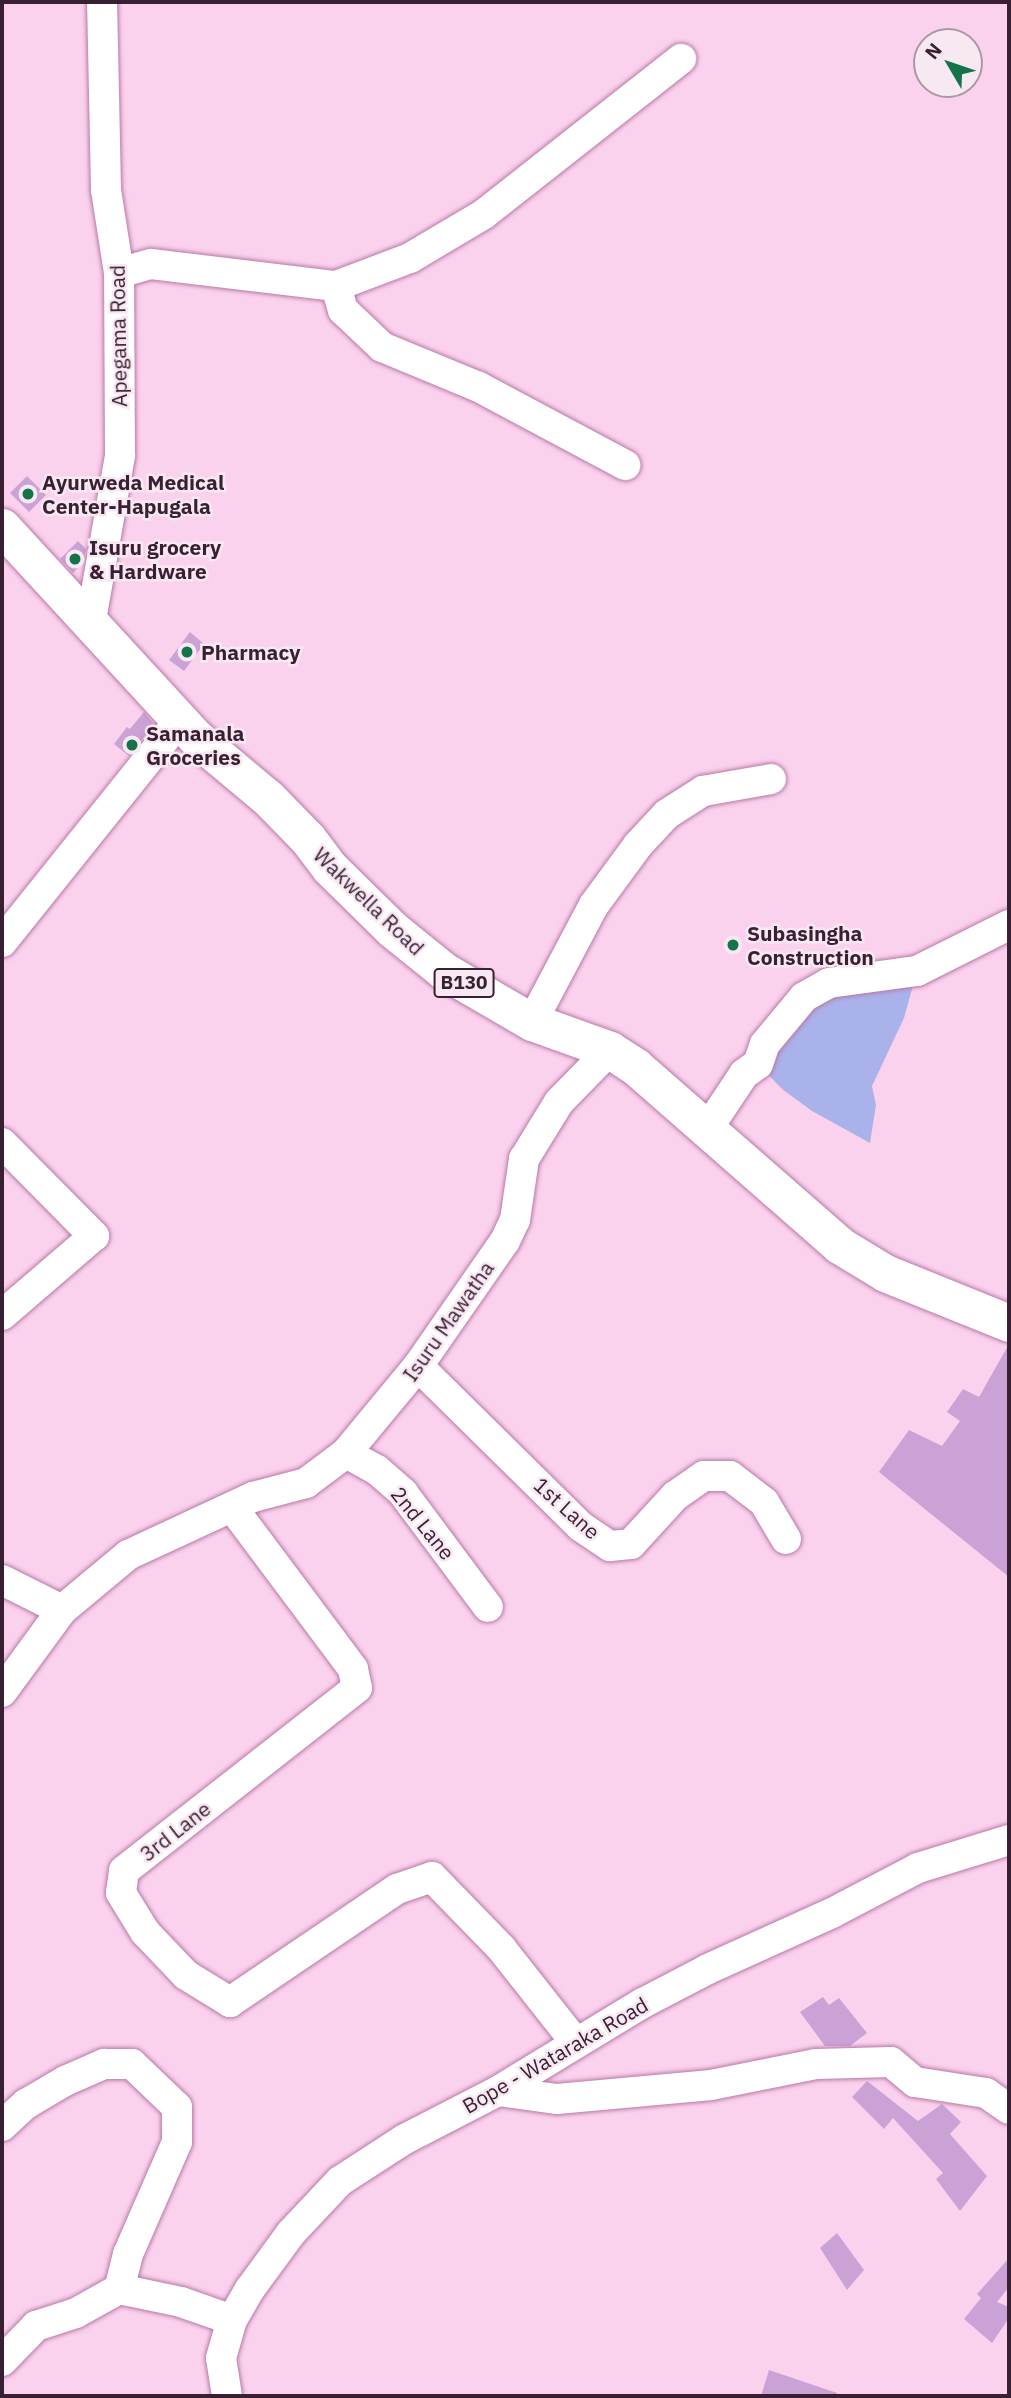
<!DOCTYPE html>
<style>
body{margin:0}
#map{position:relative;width:1011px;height:2398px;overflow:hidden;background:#fbd2ee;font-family:"IBM Plex Sans",sans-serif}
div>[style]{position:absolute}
.green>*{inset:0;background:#aab2eb}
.building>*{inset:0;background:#caa2d6}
.roads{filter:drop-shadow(0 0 2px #b979a6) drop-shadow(0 0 2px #b979a6)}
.minor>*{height:30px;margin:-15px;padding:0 15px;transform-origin:15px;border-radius:15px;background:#fff}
.major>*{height:37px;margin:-18.5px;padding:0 18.5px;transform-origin:18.5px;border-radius:18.5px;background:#fff}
.dots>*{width:19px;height:19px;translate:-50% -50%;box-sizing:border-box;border:4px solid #f7e8f2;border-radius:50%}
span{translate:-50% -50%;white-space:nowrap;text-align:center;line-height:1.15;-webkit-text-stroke:5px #f7e8f2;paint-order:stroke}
.shield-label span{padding:2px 5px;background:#f7e8f2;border:2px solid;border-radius:5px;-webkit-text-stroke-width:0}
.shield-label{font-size:19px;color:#391f32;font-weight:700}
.street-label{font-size:21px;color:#391f32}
.poi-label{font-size:21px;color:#391f32;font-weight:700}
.left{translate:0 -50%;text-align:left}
.frame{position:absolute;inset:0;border:4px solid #391f32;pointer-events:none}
.north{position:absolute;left:913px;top:28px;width:70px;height:70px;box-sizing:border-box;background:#f7e8f2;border:2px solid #ab98a5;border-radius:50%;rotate:309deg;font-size:19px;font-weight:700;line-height:28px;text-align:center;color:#391f32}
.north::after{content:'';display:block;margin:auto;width:24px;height:32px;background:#147349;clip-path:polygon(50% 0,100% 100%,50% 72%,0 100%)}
</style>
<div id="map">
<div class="green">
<i style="clip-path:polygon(917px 971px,904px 1018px,872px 1086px,876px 1105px,870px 1143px,812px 1111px,782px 1089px,758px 1064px,804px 997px)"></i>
</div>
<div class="building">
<i style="clip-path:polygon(27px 476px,46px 495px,29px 512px,10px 493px)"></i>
<i style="clip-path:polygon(78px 541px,86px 549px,83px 563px,73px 573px,60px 559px)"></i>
<i style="clip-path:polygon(190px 632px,204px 644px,184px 671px,169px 660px)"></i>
<i style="clip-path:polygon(144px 712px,154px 724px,129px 756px,114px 744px,127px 727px,130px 729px)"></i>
<i style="clip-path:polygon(1009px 1344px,1009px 1577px,879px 1472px,909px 1430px,942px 1446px,960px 1421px,947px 1412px,963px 1389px,979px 1397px)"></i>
<i style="clip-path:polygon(823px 1997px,829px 2005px,839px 1998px,867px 2033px,850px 2046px,825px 2046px,800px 2012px)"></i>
<i style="clip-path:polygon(867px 2081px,918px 2121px,942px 2104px,961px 2122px,950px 2134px,987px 2176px,960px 2211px,936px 2179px,943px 2173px,893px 2118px,884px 2129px,852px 2097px)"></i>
<i style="clip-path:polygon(837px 2233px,864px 2270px,847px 2290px,820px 2248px)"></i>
<i style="clip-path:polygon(1009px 2258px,1009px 2287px,997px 2302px,1009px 2307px,1009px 2318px,992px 2343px,964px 2319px,981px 2298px,977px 2294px)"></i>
<i style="clip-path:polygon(769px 2370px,837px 2393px,837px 2396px,761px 2396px)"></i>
</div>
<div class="roads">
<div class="minor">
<i style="left:119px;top:273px;width:33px;rotate:-16deg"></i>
<i style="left:151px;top:264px;width:186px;rotate:6.8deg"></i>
<i style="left:336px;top:286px;width:79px;rotate:-20.7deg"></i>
<i style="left:410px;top:258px;width:86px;rotate:-30.7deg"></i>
<i style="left:484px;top:214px;width:251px;rotate:-38.2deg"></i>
<i style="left:336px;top:286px;width:25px;rotate:74deg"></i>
<i style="left:343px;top:310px;width:54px;rotate:43.5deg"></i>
<i style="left:382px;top:347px;width:105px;rotate:22.4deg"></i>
<i style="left:479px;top:387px;width:166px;rotate:28.1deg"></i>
<i style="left:90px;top:626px;width:174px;rotate:-80deg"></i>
<i style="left:120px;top:455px;width:182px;rotate:-90.3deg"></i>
<i style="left:119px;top:273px;width:84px;rotate:-98.9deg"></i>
<i style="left:106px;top:190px;width:188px;rotate:-91.2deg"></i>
<i style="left:2px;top:942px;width:285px;rotate:-51.3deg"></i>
<i style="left:532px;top:1022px;width:132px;rotate:-62.1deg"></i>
<i style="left:594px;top:905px;width:74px;rotate:-53.7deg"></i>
<i style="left:638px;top:845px;width:42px;rotate:-46.9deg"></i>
<i style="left:667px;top:814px;width:43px;rotate:-32.6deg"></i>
<i style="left:703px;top:791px;width:69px;rotate:-10deg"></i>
<i style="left:708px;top:1128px;width:65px;rotate:-56.3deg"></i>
<i style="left:744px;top:1074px;width:17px;rotate:-36deg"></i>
<i style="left:758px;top:1064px;width:21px;rotate:-71deg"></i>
<i style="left:765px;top:1044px;width:61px;rotate:-50.3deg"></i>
<i style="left:804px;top:997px;width:29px;rotate:-29deg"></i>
<i style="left:829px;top:983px;width:89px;rotate:-7.8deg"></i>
<i style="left:917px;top:971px;width:103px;rotate:-26.6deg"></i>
<i style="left:2px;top:1143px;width:131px;rotate:45.3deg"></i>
<i style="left:94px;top:1236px;width:121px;rotate:139.3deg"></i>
<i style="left:418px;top:1366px;width:228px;rotate:44.6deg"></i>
<i style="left:580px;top:1526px;width:36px;rotate:34deg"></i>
<i style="left:610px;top:1546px;width:21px;rotate:-5deg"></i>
<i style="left:631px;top:1544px;width:65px;rotate:-47.5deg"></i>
<i style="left:675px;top:1496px;width:35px;rotate:-35deg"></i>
<i style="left:704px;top:1476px;width:26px"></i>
<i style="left:730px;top:1476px;width:43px;rotate:37.4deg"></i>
<i style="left:764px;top:1502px;width:43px;rotate:59.3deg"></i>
<i style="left:346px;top:1453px;width:35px;rotate:29deg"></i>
<i style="left:377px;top:1470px;width:35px;rotate:41deg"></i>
<i style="left:403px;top:1493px;width:142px;rotate:53.3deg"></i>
<i style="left:232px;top:1507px;width:202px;rotate:53.2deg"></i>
<i style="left:353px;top:1669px;width:19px;rotate:78deg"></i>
<i style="left:357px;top:1688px;width:296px;rotate:141.9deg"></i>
<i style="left:124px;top:1871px;width:22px;rotate:98deg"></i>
<i style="left:121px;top:1893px;width:46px;rotate:58.4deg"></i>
<i style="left:145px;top:1932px;width:59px;rotate:46.4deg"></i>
<i style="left:186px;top:1975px;width:52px;rotate:31.5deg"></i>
<i style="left:230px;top:2002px;width:202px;rotate:-34.1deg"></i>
<i style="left:397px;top:1889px;width:37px;rotate:-19deg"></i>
<i style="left:432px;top:1877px;width:99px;rotate:45.8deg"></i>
<i style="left:501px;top:1948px;width:121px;rotate:51.7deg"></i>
<i style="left:2px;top:1580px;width:67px;rotate:26.6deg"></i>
<i style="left:2px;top:1692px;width:102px;rotate:-53.8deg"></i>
<i style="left:62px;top:1610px;width:86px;rotate:-39.8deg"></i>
<i style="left:128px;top:1555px;width:138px;rotate:-24.9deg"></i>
<i style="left:253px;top:1497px;width:55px;rotate:-14.8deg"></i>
<i style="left:306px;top:1483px;width:50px;rotate:-36.9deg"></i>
<i style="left:346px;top:1453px;width:113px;rotate:-50.4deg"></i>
<i style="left:418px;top:1366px;width:152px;rotate:-55.2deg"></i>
<i style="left:505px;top:1241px;width:23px;rotate:-65deg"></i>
<i style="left:515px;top:1220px;width:62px;rotate:-81.6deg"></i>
<i style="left:524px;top:1159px;width:67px;rotate:-58.4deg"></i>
<i style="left:559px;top:1102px;width:73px;rotate:-45.6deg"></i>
<i style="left:498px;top:2091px;width:60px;rotate:7.7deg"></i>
<i style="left:557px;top:2099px;width:155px;rotate:-5.2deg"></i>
<i style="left:711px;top:2085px;width:107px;rotate:-11.3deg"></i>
<i style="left:816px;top:2064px;width:75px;rotate:-1.5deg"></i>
<i style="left:891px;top:2062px;width:31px;rotate:40deg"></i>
<i style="left:915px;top:2082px;width:72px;rotate:8.8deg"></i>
<i style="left:986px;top:2093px;width:28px;rotate:35deg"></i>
<i style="left:2px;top:2126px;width:33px;rotate:-43deg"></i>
<i style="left:26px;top:2104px;width:45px;rotate:-30.5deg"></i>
<i style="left:65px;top:2081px;width:43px;rotate:-23.6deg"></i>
<i style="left:104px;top:2064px;width:28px"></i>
<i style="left:132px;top:2064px;width:62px;rotate:43.7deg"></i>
<i style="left:177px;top:2107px;width:35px;rotate:90deg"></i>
<i style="left:177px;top:2142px;width:122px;rotate:113.6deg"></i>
<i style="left:128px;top:2254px;width:36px;rotate:104deg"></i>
<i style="left:119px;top:2289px;width:63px;rotate:11.8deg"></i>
<i style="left:181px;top:2302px;width:54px;rotate:19.4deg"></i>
<i style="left:2px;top:2361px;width:49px;rotate:-45.8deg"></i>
<i style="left:36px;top:2326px;width:42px;rotate:-18deg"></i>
<i style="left:76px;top:2313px;width:49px;rotate:-29.2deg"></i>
<i style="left:227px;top:2396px;width:38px;rotate:-99deg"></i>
<i style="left:221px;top:2358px;width:40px;rotate:-74deg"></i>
<i style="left:232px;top:2320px;width:36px;rotate:-60deg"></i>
<i style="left:250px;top:2289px;width:69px;rotate:-53.8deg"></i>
<i style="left:291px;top:2233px;width:71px;rotate:-46.7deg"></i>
<i style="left:340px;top:2181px;width:77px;rotate:-32.9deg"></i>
<i style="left:405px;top:2139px;width:105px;rotate:-27.3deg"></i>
<i style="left:498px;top:2091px;width:170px;rotate:-31.3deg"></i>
<i style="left:643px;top:2003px;width:73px;rotate:-27.6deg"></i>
<i style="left:708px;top:1969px;width:136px;rotate:-24.3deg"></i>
<i style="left:832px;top:1913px;width:97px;rotate:-27.6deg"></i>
<i style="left:918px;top:1868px;width:95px;rotate:-17.1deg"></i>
</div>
<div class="major">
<i style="left:2px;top:527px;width:285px;rotate:47.4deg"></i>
<i style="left:195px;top:737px;width:95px;rotate:39.9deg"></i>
<i style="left:268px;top:798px;width:57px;rotate:45.7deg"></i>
<i style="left:308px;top:839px;width:35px;rotate:53deg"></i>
<i style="left:329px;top:867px;width:88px;rotate:44.5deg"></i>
<i style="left:392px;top:929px;width:67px;rotate:38.9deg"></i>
<i style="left:444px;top:971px;width:102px;rotate:30.1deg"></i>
<i style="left:532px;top:1022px;width:83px;rotate:19.7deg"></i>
<i style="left:610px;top:1050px;width:31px;rotate:33deg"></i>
<i style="left:636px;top:1067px;width:270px;rotate:41.2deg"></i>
<i style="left:839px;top:1245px;width:54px;rotate:31.3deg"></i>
<i style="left:885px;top:1273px;width:134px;rotate:22deg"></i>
</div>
</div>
<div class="dots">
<i style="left:28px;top:494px;background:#147349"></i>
<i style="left:75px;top:559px;background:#147349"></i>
<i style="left:187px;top:652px;background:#147349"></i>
<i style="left:132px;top:745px;background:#147349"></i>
<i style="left:733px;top:945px;background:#147349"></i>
</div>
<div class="shield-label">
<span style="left:464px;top:983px">B130</span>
</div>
<div class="street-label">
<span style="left:118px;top:336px;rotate:-91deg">Apegama Road</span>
<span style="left:369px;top:901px;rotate:44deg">Wakwella Road</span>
<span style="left:448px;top:1321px;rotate:-55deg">Isuru Mawatha</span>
<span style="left:567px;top:1508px;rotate:42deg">1st Lane</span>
<span style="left:423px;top:1523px;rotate:51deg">2nd Lane</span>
<span style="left:175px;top:1831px;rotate:-38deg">3rd Lane</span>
<span style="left:555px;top:2055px;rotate:-30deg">Bope - Wataraka Road</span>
</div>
<div class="poi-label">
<span class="left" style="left:42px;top:494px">Ayurweda Medical<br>Center-Hapugala</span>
<span class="left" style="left:89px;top:559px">Isuru grocery<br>&amp; Hardware</span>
<span class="left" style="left:201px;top:652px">Pharmacy</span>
<span class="left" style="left:146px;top:745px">Samanala<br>Groceries</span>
<span class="left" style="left:747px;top:945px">Subasingha<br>Construction</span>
</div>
<div class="frame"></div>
<div class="north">N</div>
</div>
